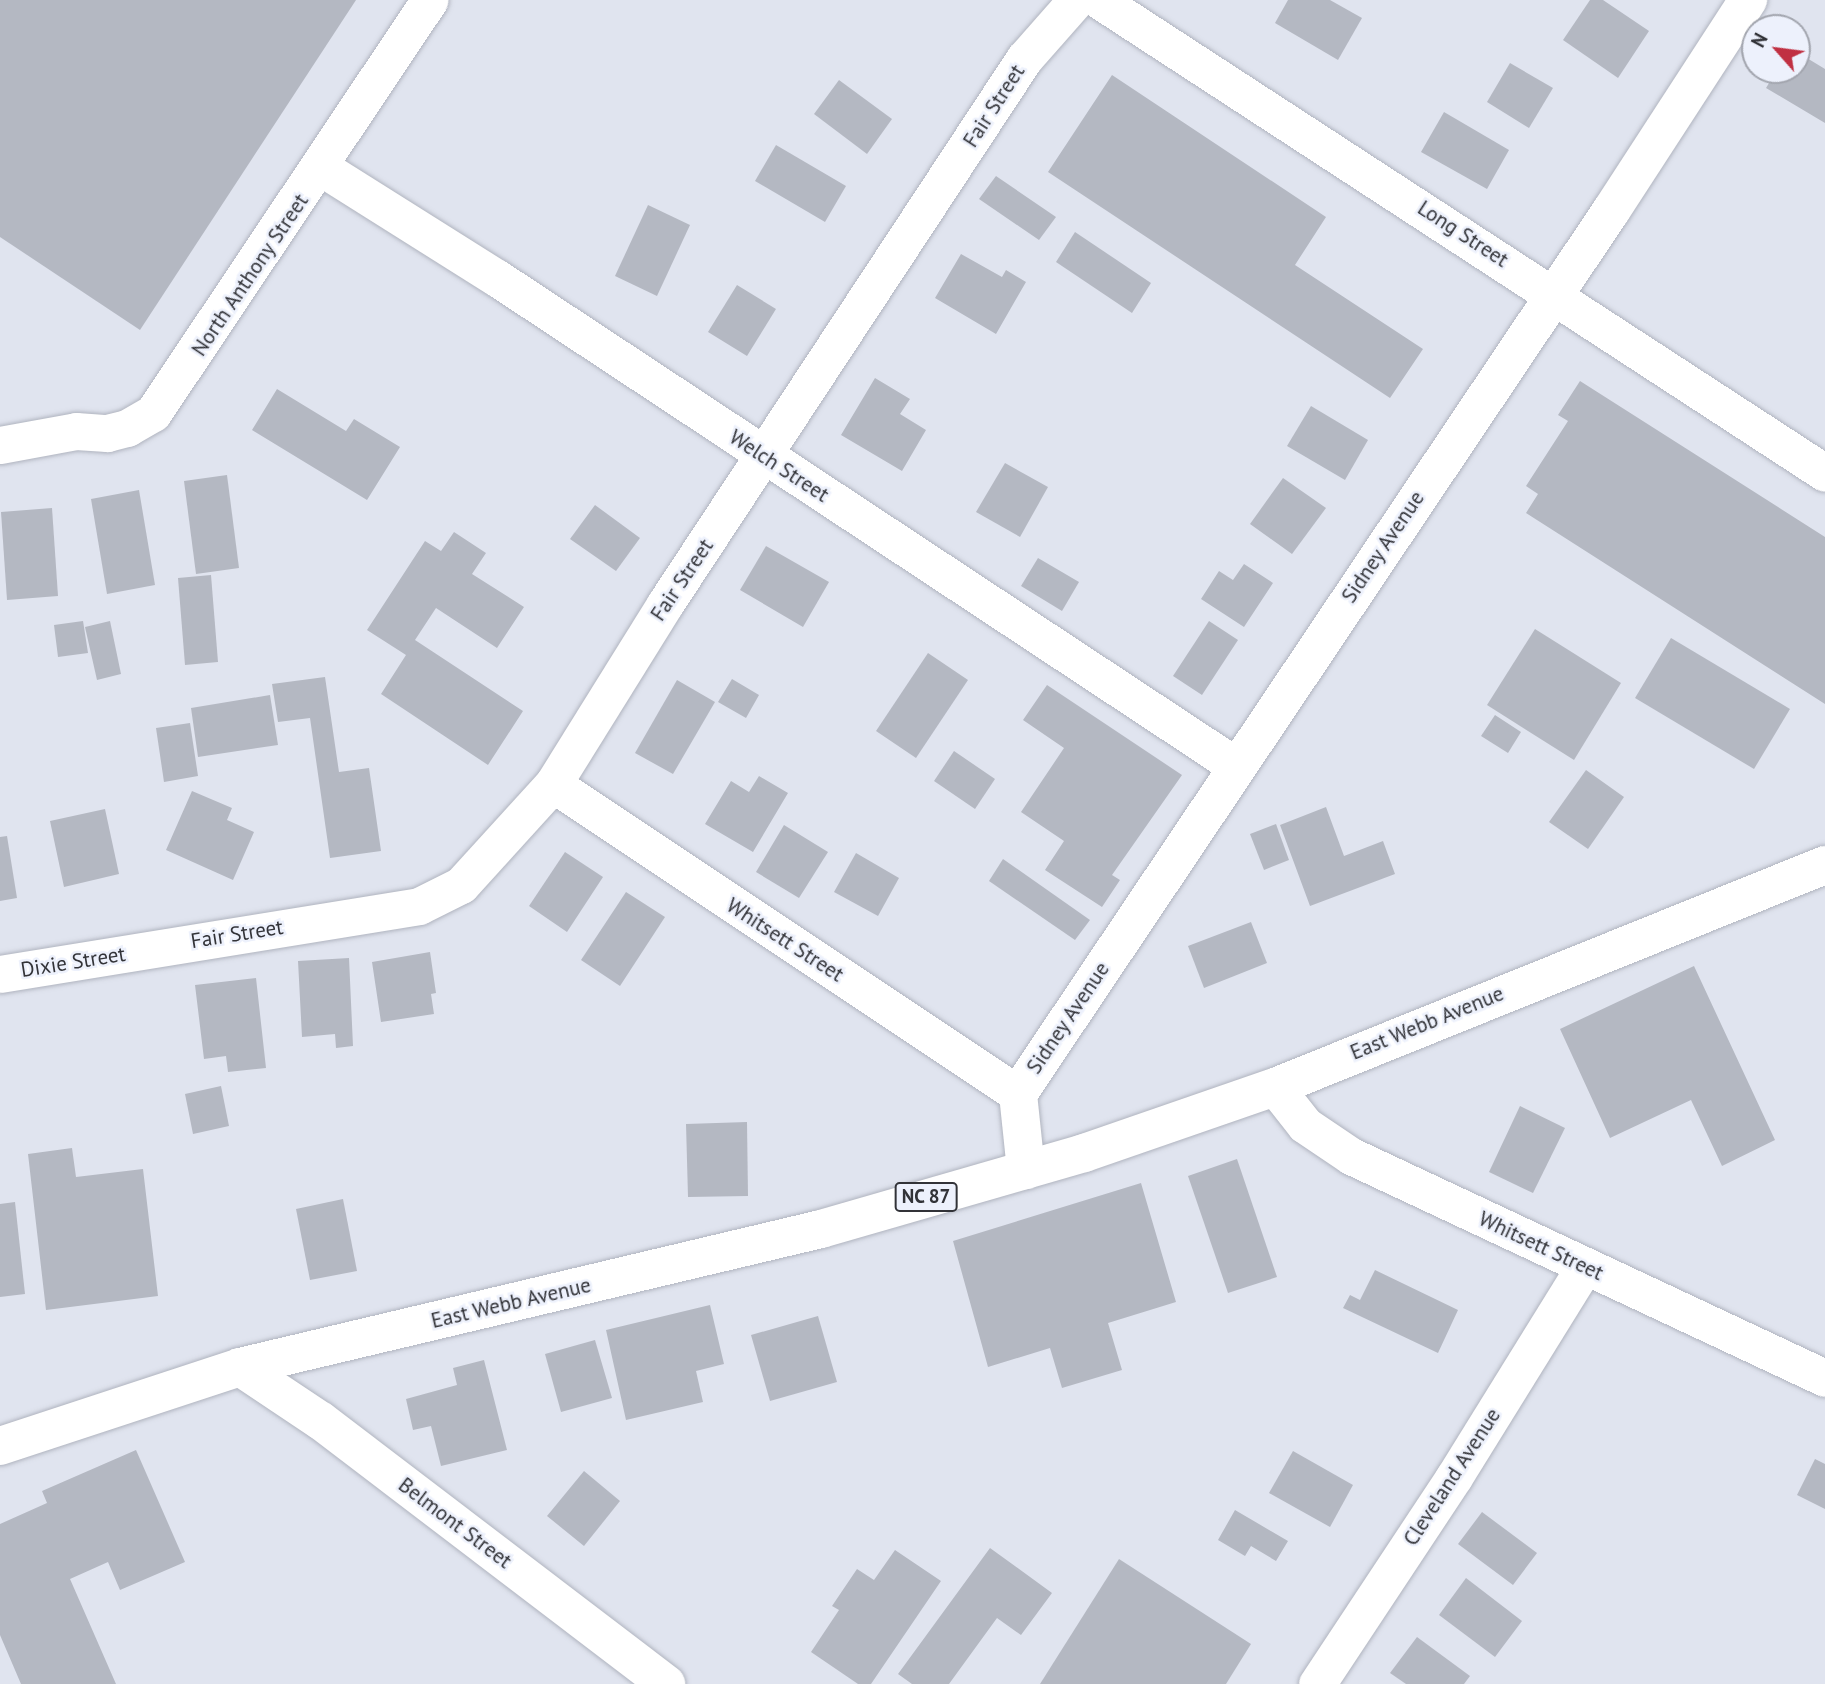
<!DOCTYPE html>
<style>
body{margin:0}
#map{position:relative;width:1825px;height:1684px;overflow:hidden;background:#e0e4ef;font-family:"PT Sans",sans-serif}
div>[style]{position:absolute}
.building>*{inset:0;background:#b4b8c2}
.roads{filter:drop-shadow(0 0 2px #b0b4bf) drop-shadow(0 0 2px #b0b4bf)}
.minor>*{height:37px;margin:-18.5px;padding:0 18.5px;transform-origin:18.5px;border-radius:18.5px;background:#fff}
.tertiary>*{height:38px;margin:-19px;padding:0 19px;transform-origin:19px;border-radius:19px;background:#fff}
.trunk>*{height:38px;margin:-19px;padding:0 19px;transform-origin:19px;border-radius:19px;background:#fff}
span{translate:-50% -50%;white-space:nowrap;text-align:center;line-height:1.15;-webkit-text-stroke:5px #edf1fc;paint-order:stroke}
.shield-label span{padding:2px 5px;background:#edf1fc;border:2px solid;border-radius:5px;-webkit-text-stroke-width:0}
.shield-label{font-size:19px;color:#323338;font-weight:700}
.street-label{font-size:21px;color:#323338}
.north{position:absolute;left:1741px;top:14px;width:70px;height:70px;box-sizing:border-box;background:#edf1fc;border:2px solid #a2a5ae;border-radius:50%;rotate:298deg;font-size:19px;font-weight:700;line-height:28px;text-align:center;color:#323338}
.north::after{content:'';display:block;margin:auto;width:24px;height:32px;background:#c03042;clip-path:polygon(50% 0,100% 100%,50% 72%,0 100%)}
</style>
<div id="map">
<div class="building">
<i style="clip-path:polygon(0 0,356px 0,140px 330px,0 237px)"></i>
<i style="clip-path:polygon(1288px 0,1330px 0,1362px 18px,1338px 60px,1275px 23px)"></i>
<i style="clip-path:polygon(1590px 0,1603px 0,1649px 31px,1618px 78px,1563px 40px)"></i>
<i style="clip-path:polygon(1797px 52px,1825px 69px,1825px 123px,1766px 88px,1777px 70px,1797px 70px)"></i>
<i style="clip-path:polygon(1510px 63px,1553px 88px,1529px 128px,1487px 102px)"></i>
<i style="clip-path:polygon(1112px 75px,1326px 217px,1295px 265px,1423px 349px,1390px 398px,1048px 172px)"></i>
<i style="clip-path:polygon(839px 80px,892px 119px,867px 154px,814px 114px)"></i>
<i style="clip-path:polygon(1444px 112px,1509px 150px,1487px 189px,1421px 152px)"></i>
<i style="clip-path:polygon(776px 145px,846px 186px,825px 222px,755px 181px)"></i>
<i style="clip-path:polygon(996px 176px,1056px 217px,1039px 240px,979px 199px)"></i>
<i style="clip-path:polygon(648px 205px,690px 225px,657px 296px,615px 276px)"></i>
<i style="clip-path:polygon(1075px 232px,1151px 283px,1132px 313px,1056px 262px)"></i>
<i style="clip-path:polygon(961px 254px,1002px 277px,1006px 270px,1026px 282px,996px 334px,935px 298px)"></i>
<i style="clip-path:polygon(737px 285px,776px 309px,747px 356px,708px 332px)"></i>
<i style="clip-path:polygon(875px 378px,910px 399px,900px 414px,926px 430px,902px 471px,841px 435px)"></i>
<i style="clip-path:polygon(1580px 381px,1825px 537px,1825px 704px,1526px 513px,1538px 494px,1526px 486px,1568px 421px,1558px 415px)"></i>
<i style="clip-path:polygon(277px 389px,346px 431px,354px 419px,400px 447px,367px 500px,252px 430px)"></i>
<i style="clip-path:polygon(1311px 406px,1368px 440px,1345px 480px,1287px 446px)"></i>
<i style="clip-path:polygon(1005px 463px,1048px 487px,1020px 537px,976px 512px)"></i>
<i style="clip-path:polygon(227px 475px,239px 568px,196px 574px,184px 481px)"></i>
<i style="clip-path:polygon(1283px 478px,1326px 508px,1292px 554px,1250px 524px)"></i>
<i style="clip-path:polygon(139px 490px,155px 585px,107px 594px,91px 499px)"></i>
<i style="clip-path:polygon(595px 505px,640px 538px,616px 571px,570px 539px)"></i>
<i style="clip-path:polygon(52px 508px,58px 596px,7px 600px,1px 512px)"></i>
<i style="clip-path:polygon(454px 532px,486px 553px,472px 574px,524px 607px,497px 648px,436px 608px,415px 640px,523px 711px,488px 765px,381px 694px,406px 655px,367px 630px,425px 541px,441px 551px)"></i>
<i style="clip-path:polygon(766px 546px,829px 582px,803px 627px,740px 590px)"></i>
<i style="clip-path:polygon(1038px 558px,1079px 582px,1062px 611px,1021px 586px)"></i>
<i style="clip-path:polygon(1244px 564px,1273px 583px,1244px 627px,1201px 599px,1219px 571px,1233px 580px)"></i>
<i style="clip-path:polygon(211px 575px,218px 662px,185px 665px,178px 578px)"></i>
<i style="clip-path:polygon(83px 621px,88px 653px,58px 657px,54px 625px)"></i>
<i style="clip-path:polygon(110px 621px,121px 674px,97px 680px,85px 627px)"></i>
<i style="clip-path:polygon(1209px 621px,1238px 640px,1202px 695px,1173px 676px)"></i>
<i style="clip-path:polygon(1535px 629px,1621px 683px,1574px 760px,1487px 705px)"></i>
<i style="clip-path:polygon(1671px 638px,1790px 709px,1754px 769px,1635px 698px)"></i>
<i style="clip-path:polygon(928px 653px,968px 680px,916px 758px,876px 731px)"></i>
<i style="clip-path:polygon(325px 677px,339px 772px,369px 768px,381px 851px,330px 858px,310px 718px,278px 722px,272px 684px)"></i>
<i style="clip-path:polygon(732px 679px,759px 695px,746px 718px,718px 702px)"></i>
<i style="clip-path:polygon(677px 680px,715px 702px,673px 774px,635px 753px)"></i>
<i style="clip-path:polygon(1047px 685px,1182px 775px,1112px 875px,1120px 880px,1102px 907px,1045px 870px,1064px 841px,1021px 812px,1064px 748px,1023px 720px)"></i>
<i style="clip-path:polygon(270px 695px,278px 745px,198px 757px,191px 708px)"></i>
<i style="clip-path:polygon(1495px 715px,1521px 732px,1508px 753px,1481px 736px)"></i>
<i style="clip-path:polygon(190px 723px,198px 776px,164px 782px,156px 728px)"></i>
<i style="clip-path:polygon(954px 751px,995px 779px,975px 809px,934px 781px)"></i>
<i style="clip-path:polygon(1586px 770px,1624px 797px,1588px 849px,1549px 822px)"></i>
<i style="clip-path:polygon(759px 776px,788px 793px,753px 852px,705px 824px,731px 781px,749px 792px)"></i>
<i style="clip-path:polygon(192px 791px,232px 808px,227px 820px,254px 832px,233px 880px,166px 850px)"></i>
<i style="clip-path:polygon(1326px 807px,1344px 856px,1383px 841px,1395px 874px,1310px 906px,1280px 825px)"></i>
<i style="clip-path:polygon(105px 809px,119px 874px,64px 887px,50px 821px)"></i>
<i style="clip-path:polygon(1276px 824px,1289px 860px,1264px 870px,1250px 834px)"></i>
<i style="clip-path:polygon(784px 825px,828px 852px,799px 898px,756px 872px)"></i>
<i style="clip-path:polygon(7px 836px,17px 898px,0 901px,0 837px)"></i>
<i style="clip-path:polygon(565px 852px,603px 877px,567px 932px,529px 906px)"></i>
<i style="clip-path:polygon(856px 853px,899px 878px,878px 916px,834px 892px)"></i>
<i style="clip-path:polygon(1003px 859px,1090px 920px,1075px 940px,989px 881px)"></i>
<i style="clip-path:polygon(626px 892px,665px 917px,620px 986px,581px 960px)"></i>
<i style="clip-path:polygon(1251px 922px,1267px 963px,1204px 988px,1188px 946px)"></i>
<i style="clip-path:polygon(430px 952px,436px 993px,431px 994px,434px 1014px,381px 1022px,372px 962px)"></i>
<i style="clip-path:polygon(349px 958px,353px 1046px,336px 1048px,335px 1034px,302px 1037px,298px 961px)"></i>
<i style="clip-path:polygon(1694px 966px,1775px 1140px,1722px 1166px,1691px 1100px,1610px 1138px,1560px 1029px)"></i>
<i style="clip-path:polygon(256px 978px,266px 1068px,228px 1072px,226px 1056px,204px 1059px,195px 985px)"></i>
<i style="clip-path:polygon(221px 1086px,229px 1126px,193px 1134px,185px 1094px)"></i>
<i style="clip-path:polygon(1520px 1106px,1565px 1128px,1533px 1193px,1489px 1172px)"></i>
<i style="clip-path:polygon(747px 1122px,748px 1196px,688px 1197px,686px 1124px)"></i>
<i style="clip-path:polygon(72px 1148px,76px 1177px,143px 1169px,158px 1296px,46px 1310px,28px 1154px)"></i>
<i style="clip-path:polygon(1237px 1159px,1277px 1277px,1228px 1293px,1188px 1176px)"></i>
<i style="clip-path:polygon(1141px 1183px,1176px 1302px,1108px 1323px,1122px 1370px,1062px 1388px,1050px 1348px,988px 1367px,953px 1241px)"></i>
<i style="clip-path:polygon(343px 1199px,357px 1271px,310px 1280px,296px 1209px)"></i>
<i style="clip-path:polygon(15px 1202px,25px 1294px,0 1297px,0 1204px)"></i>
<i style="clip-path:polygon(1375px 1270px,1458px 1310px,1438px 1353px,1343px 1308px,1350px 1295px,1360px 1300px)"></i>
<i style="clip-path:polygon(710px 1305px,724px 1364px,696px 1371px,703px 1402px,626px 1420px,606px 1330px)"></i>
<i style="clip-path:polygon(818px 1316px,837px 1382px,770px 1401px,751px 1335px)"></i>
<i style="clip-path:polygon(595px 1340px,612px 1398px,561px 1412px,545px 1354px)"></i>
<i style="clip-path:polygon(484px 1360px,507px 1450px,441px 1466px,431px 1426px,413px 1430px,406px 1399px,457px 1385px,453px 1368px)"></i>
<i style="clip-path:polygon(136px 1450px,185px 1562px,120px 1590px,108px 1562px,70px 1579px,116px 1684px,21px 1684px,0 1635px,0 1524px,47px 1503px,42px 1491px)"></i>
<i style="clip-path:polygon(1293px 1451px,1353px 1485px,1330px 1527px,1269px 1493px)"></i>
<i style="clip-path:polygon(1815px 1459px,1825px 1464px,1825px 1509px,1797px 1495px)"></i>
<i style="clip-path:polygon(584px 1471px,620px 1501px,584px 1546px,547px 1516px)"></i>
<i style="clip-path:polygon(1235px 1510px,1288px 1541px,1276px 1561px,1251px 1546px,1245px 1556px,1218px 1540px)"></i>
<i style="clip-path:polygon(1482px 1512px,1537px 1553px,1513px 1585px,1458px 1544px)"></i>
<i style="clip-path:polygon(990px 1548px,1052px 1593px,1021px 1635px,997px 1618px,949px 1684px,912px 1684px,898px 1674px)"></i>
<i style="clip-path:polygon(895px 1550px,941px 1581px,871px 1684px,858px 1684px,811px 1652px,839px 1610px,832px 1606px,857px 1569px,874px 1580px)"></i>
<i style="clip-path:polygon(1119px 1559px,1251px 1644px,1226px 1684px,1040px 1684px)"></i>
<i style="clip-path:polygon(1466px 1578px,1522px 1621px,1495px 1657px,1439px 1615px)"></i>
<i style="clip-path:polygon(1417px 1637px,1470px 1676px,1464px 1684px,1406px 1684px,1390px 1673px)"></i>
</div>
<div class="roads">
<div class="minor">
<i style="left:1099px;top:0;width:866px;rotate:33.08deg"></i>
<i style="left:322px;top:168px;width:207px;rotate:32.2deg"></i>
<i style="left:497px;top:278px;width:886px;rotate:33.44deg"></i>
<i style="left:0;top:445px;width:77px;rotate:-10.4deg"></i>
<i style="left:76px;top:431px;width:31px;rotate:4deg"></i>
<i style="left:107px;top:433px;width:21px;rotate:-14deg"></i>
<i style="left:127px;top:428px;width:30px;rotate:-30deg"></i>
<i style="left:153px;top:413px;width:497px;rotate:-56.2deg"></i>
<i style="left:553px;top:784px;width:559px;rotate:33.69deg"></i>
<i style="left:0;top:974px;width:424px;rotate:-9.2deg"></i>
<i style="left:419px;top:906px;width:47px;rotate:-26.6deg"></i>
<i style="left:461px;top:885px;width:137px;rotate:-47.7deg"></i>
<i style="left:553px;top:784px;width:212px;rotate:-58.1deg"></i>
<i style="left:665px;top:604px;width:653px;rotate:-56.63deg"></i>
<i style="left:1024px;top:59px;width:79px;rotate:-48.6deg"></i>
<i style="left:1275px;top:1087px;width:48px;rotate:51.7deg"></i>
<i style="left:1305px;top:1125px;width:55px;rotate:34deg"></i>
<i style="left:1351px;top:1156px;width:523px;rotate:25.1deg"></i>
<i style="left:1317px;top:1684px;width:248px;rotate:-56.5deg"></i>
<i style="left:1454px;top:1477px;width:247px;rotate:-58.2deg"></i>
</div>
<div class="tertiary">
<i style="left:1026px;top:1170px;width:76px;rotate:-96deg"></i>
<i style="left:1018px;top:1094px;width:1064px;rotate:-56.12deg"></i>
<i style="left:1611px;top:211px;width:252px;rotate:-57deg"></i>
<i style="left:240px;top:1367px;width:97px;rotate:33.7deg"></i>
<i style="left:321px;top:1421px;width:434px;rotate:37.3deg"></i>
</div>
<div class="trunk">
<i style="left:0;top:1446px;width:253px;rotate:-18.2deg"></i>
<i style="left:240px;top:1367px;width:597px;rotate:-13.36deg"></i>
<i style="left:821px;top:1229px;width:274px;rotate:-16.1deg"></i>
<i style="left:1084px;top:1153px;width:202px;rotate:-19.1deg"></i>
<i style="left:1275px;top:1087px;width:593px;rotate:-21.98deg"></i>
</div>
</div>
<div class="shield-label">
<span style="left:926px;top:1197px">NC 87</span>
</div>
<div class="street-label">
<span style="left:994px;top:106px;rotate:-57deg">Fair Street</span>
<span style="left:1463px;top:234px;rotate:33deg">Long Street</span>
<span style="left:250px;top:275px;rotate:-56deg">North Anthony Street</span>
<span style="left:779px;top:466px;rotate:33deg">Welch Street</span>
<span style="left:1383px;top:547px;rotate:-56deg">Sidney Avenue</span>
<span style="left:682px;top:580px;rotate:-56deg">Fair Street</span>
<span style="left:237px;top:934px;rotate:-9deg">Fair Street</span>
<span style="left:785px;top:940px;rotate:33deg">Whitsett Street</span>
<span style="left:73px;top:962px;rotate:-9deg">Dixie Street</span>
<span style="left:1068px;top:1018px;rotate:-56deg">Sidney Avenue</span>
<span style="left:1427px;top:1023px;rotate:-22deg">East Webb Avenue</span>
<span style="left:1541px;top:1246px;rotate:25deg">Whitsett Street</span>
<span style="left:511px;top:1303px;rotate:-13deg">East Webb Avenue</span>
<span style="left:1452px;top:1477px;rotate:-57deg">Cleveland Avenue</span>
<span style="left:455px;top:1523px;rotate:37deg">Belmont Street</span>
</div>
<div class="north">N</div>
</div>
